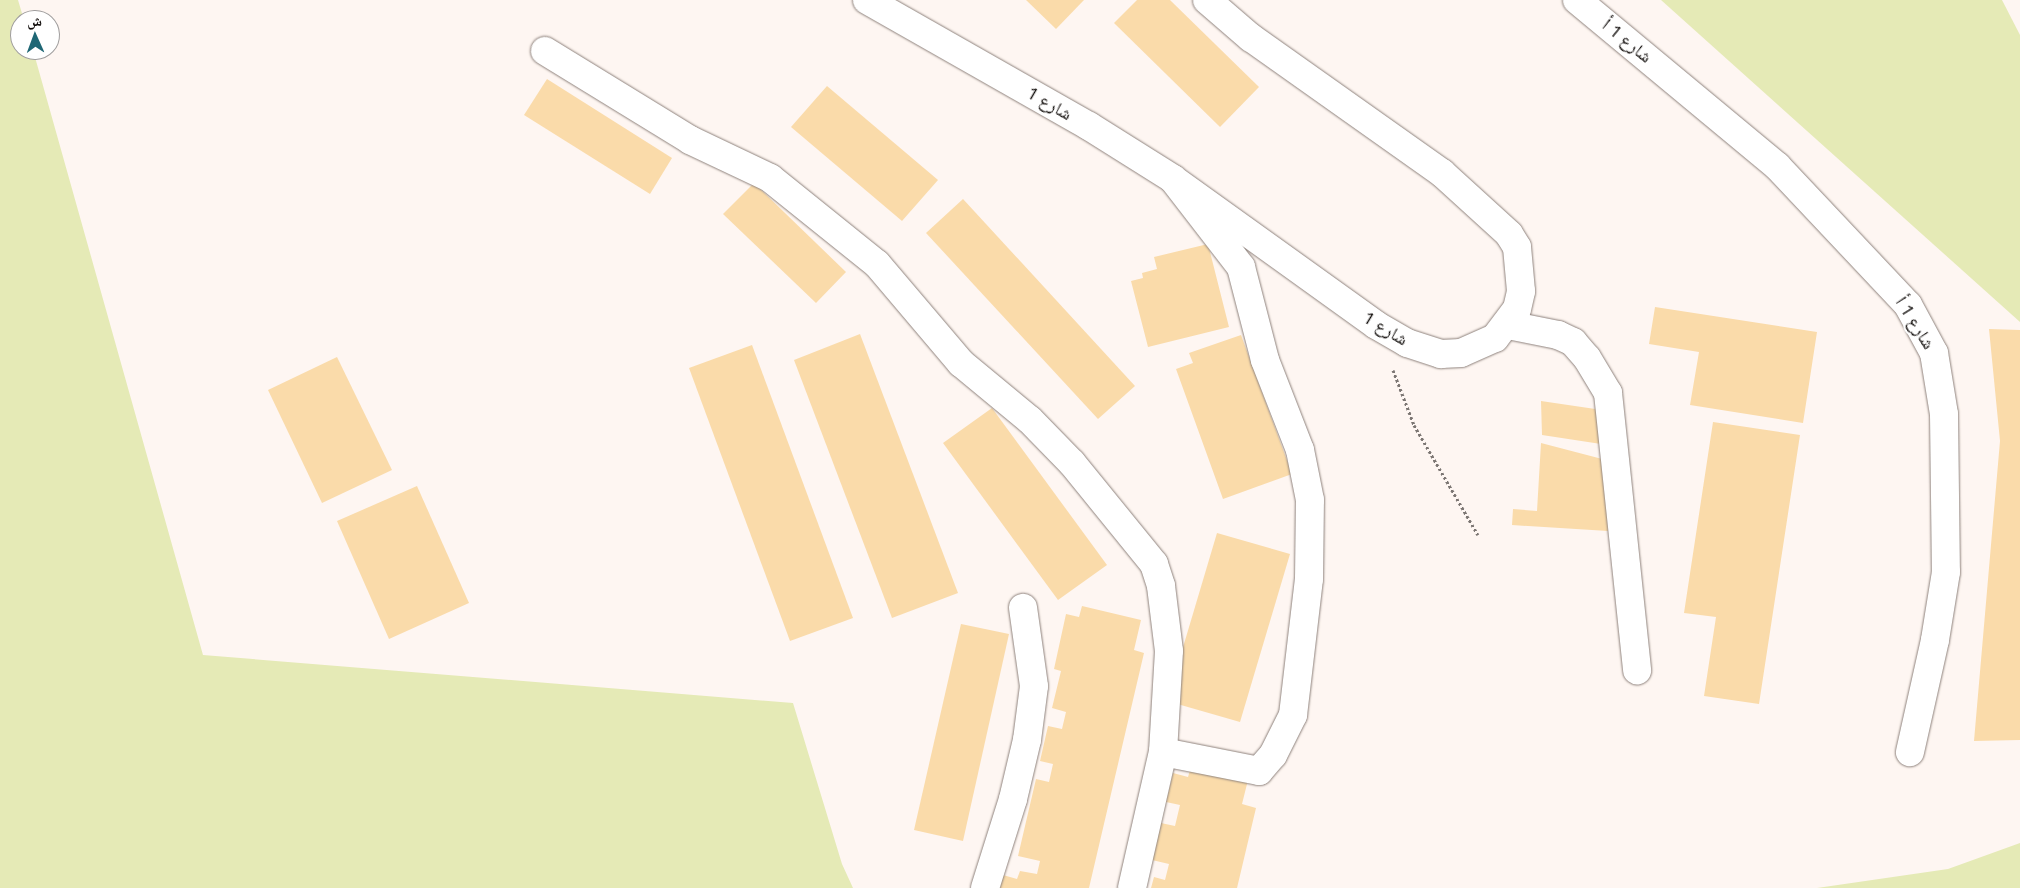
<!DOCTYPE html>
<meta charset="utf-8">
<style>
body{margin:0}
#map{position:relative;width:2020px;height:888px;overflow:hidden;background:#fef6f2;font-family:"Work Sans","Noto Naskh Arabic",sans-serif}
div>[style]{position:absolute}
.green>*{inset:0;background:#e5eab6}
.building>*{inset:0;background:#fadbaa}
.path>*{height:3px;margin-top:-1.5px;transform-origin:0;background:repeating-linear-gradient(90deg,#7c7673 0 2.5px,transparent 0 5px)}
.roads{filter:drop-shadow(0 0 1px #8e827c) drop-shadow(0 0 1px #8e827c)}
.minor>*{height:28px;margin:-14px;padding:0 14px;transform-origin:14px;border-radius:14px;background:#fff}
span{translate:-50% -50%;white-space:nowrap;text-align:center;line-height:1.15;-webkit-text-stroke:4.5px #fff;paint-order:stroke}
.street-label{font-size:18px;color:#0f0b09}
.north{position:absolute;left:10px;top:10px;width:50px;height:50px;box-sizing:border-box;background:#fff;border:1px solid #9f9d9d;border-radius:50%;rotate:358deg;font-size:14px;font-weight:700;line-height:20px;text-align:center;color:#0f0b09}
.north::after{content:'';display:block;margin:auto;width:18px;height:22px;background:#1f6775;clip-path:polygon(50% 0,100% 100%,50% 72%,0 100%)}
</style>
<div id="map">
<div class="green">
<i style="clip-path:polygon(0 0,18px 0,24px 20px,20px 20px,20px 50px,33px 50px,203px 655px,793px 703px,842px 864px,853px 888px,0 888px)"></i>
<i style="clip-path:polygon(1661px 0,2002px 0,2020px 35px,2020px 322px)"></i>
<i style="clip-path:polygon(2020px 843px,2020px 888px,1817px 888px,1948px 869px)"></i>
</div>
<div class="building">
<i style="clip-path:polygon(1026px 0,1084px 0,1056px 29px)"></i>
<i style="clip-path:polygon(1137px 0,1170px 0,1259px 87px,1220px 127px,1114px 23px)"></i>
<i style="clip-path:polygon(547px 79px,672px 158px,650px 194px,524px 115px)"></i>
<i style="clip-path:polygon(827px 86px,938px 180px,902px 221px,791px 127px)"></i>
<i style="clip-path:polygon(754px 183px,846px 272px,816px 303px,723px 214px)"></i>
<i style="clip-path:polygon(963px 199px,1135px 386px,1098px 419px,926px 233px)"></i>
<i style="clip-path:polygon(1208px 244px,1229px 327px,1148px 347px,1131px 281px,1143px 278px,1142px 273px,1157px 269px,1154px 257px)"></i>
<i style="clip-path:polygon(1655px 307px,1817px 332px,1803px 423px,1690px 405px,1699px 352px,1649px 344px)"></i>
<i style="clip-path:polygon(1989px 329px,2020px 330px,2020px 740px,1974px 741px,2000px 441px)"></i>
<i style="clip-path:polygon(860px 334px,958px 593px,892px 618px,794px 360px)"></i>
<i style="clip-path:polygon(1241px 335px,1292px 474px,1223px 499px,1176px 369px,1193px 363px,1189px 353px)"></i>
<i style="clip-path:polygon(752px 345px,853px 618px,790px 641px,689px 368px)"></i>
<i style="clip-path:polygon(337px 357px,392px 470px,322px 503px,268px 390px)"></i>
<i style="clip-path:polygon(1541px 401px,1602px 410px,1601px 444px,1542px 435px)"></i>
<i style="clip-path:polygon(992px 408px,1107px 565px,1058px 600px,943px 443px)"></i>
<i style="clip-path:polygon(1713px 422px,1800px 435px,1759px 704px,1704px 696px,1716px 617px,1684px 613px)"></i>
<i style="clip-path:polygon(1541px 443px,1606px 460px,1608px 531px,1512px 525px,1513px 509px,1537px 511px)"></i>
<i style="clip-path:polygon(417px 486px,469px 603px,389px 639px,337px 521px)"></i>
<i style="clip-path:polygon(1217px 533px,1290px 554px,1240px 722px,1167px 701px)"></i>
<i style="clip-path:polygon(1082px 606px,1141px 620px,1134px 650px,1144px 653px,1089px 888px,1000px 888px,1003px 875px,1017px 879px,1020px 871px,1037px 874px,1040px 861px,1018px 856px,1036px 779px,1049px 782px,1053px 764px,1040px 761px,1048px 726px,1062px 729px,1066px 712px,1052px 708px,1061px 671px,1054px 669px,1066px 614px,1079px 617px)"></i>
<i style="clip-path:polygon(961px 624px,1009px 634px,963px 841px,914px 830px)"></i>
<i style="clip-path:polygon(1191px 767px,1248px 780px,1242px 804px,1256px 808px,1237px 888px,1151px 888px,1154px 877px,1165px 880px,1169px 864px,1152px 860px,1161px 823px,1175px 826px,1180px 805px,1166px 802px,1173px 773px,1188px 777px)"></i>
</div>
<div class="path">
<i style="left:1393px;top:370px;width:59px;rotate:69.1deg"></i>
<i style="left:1414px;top:425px;width:127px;rotate:59.8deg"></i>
</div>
<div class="roads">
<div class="minor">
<i style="left:867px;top:0;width:255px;rotate:29.6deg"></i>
<i style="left:1089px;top:126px;width:99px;rotate:32.2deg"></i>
<i style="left:1173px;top:179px;width:250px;rotate:35.7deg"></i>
<i style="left:1376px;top:325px;width:36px;rotate:30deg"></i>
<i style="left:1407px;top:343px;width:36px;rotate:18deg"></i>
<i style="left:1441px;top:354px;width:20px;rotate:-3deg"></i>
<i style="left:1461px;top:353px;width:37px;rotate:-24deg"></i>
<i style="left:1495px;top:338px;width:36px;rotate:-53deg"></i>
<i style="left:1517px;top:309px;width:18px;rotate:-77deg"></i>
<i style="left:1521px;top:291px;width:44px;rotate:-95.2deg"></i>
<i style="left:1517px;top:247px;width:15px;rotate:-122deg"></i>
<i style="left:1509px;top:234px;width:91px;rotate:-137.7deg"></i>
<i style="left:1442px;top:173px;width:234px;rotate:-144.7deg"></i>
<i style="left:1251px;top:38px;width:58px;rotate:-139.2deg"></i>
<i style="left:1577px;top:0;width:260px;rotate:39.7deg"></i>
<i style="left:1777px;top:166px;width:191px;rotate:46.7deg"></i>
<i style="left:1908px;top:305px;width:55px;rotate:61.6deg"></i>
<i style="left:1934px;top:353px;width:62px;rotate:80.7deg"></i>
<i style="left:1944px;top:414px;width:158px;rotate:89.3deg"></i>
<i style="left:1946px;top:572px;width:69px;rotate:99.2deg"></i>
<i style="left:1935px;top:640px;width:115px;rotate:102.6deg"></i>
<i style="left:545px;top:51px;width:170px;rotate:31.5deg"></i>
<i style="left:690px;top:140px;width:89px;rotate:25.4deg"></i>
<i style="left:770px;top:178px;width:137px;rotate:38.8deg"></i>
<i style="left:877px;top:264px;width:130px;rotate:49.7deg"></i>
<i style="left:961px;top:363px;width:89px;rotate:39.6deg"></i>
<i style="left:1030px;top:420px;width:60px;rotate:45.7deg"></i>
<i style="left:1072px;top:463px;width:130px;rotate:50.9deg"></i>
<i style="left:1154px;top:564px;width:23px;rotate:72deg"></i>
<i style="left:1161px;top:586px;width:65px;rotate:83deg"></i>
<i style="left:1169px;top:651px;width:101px;rotate:93.4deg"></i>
<i style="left:1163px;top:752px;width:98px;rotate:11.2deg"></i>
<i style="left:1259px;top:771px;width:21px;rotate:-49deg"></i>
<i style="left:1273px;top:755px;width:45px;rotate:-63.4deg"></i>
<i style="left:1293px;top:715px;width:137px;rotate:-83.3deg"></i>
<i style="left:1309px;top:579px;width:79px;rotate:-89.3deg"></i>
<i style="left:1310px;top:500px;width:51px;rotate:-101.3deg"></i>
<i style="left:1300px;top:450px;width:97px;rotate:-111.3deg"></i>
<i style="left:1265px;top:360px;width:96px;rotate:-104.5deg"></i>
<i style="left:1241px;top:267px;width:111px;rotate:-127.7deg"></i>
<i style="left:1508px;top:325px;width:51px;rotate:11.3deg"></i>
<i style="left:1558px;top:335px;width:17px;rotate:25deg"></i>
<i style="left:1573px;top:342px;width:21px;rotate:49deg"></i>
<i style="left:1587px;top:358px;width:41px;rotate:59deg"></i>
<i style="left:1608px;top:393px;width:279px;rotate:84deg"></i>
<i style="left:985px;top:888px;width:93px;rotate:-72.5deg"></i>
<i style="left:1013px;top:799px;width:61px;rotate:-76.7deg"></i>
<i style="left:1027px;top:740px;width:54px;rotate:-82.6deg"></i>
<i style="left:1034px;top:686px;width:79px;rotate:-98deg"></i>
<i style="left:1132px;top:888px;width:139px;rotate:-77.2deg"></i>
</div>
</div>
<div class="street-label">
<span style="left:1627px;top:41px;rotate:39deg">شارع 1 أ</span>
<span style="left:1050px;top:104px;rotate:30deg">شارع 1</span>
<span style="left:1915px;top:323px;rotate:58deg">شارع 1 أ</span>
<span style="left:1386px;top:329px;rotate:31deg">شارع 1</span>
</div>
<div class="north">ش</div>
</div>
